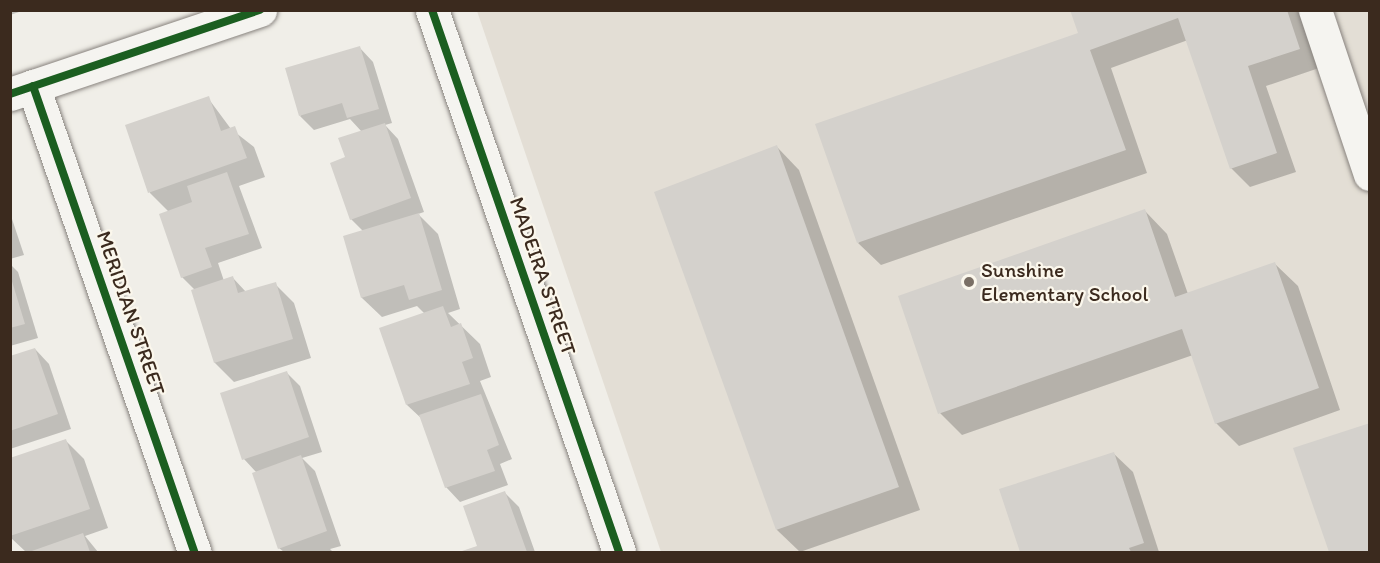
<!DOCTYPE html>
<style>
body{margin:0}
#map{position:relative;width:1380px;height:563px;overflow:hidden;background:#f0eee8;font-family:Itim,sans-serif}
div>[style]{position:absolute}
.built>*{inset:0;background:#e3ded5}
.shadow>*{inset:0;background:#0003}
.building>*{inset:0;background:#d4d1cc}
.roads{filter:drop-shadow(0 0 2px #88837e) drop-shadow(0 0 2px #88837e)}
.minor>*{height:33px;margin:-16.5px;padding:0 16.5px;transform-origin:16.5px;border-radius:16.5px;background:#f5f4f0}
.cycleway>*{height:8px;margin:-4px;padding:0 4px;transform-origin:4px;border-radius:4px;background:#1b5e20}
.dots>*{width:16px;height:16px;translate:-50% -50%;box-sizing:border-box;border:3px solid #fbf7ec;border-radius:50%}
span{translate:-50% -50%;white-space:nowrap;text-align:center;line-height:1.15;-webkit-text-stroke:4.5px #fbf7ec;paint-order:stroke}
.poi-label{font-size:21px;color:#3b2a1e}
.left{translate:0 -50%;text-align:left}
.street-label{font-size:21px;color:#3b2a1e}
.frame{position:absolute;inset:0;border:12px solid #3b2a1e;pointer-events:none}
</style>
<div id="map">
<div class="built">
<i style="clip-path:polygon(477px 11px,1369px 11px,1369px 552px,661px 552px)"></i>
</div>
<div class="shadow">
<i style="clip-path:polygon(10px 10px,25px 10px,10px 15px)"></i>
<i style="clip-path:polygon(1072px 10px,1299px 10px,1319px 68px,1266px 86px,1296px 172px,1250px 187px,1231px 168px,1188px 40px,1111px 68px,1147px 173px,881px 265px,858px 243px,1080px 34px)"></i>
<i style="clip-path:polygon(359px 47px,373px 62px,392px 123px,385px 125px,398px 139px,424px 212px,418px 214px,438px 234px,460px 309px,448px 313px,480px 344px,491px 377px,480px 381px,512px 459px,500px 464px,508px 485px,460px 502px,446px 487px,422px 419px,407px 405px,425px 314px,417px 306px,382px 317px,362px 298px,364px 232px,351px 219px,346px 158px,362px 132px,350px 119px,314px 130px,300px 116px)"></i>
<i style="clip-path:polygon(208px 98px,231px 129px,254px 147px,265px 177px,239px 186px,262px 248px,218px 263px,224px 281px,233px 278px,246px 292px,275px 284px,294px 303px,311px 358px,234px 382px,215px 363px,195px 290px,182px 277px,169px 212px,150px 193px,127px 126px)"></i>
<i style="clip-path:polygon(777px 147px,799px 170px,920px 510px,800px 552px,777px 530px)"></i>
<i style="clip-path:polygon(1145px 211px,1167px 234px,1188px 294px,1275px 264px,1298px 286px,1340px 410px,1239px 446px,1216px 423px,1193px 355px,962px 435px,940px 413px)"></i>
<i style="clip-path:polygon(10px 213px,24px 255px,10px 259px)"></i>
<i style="clip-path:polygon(10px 264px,18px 272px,38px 338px,10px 346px)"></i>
<i style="clip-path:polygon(35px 349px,49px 364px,71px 429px,10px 449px,10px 358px)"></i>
<i style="clip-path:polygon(286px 372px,300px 386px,322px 452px,302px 458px,315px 471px,341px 546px,330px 549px,333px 552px,284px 552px,279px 548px,257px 473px,244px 459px)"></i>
<i style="clip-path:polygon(1370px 424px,1370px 552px,1331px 552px,1295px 449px)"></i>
<i style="clip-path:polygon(65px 440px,84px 459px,108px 528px,85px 536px,98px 552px,26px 552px,10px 537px,10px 459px)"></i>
<i style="clip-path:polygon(1113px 453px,1133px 472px,1159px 552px,1022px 552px,1001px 490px)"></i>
<i style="clip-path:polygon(505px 493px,519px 507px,535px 552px,463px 552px,479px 547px)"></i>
</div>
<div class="building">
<i style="clip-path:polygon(1070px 10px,1287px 10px,1300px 49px,1248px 66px,1277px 153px,1230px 169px,1178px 18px,1090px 50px,1126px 150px,857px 243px,815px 124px,1078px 33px)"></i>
<i style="clip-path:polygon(360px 46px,379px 109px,347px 118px,342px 103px,299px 116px,285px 68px)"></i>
<i style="clip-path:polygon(209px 96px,221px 131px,235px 126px,247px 158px,148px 193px,125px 125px)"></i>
<i style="clip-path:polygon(385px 123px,411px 198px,350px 220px,330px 163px,345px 157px,338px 138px)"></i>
<i style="clip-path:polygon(777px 145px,899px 487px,776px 530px,654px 192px)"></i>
<i style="clip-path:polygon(227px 172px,249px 234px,205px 248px,212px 267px,181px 278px,159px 214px,192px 202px,187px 186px)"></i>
<i style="clip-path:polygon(1145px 209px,1175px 297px,1275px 262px,1319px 388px,1215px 424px,1182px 329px,938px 414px,898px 296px)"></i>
<i style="clip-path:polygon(419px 213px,442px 290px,409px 300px,404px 285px,361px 298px,343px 236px)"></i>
<i style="clip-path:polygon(233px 276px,238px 293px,276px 282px,293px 339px,214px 363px,191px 290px)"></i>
<i style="clip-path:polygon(11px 278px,25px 324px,10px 328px,10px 279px)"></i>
<i style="clip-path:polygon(443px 306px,451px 327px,461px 323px,473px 358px,462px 362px,470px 384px,406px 405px,379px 328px)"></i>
<i style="clip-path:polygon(35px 348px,58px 414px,10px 431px,10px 356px)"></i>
<i style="clip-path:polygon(287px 371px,309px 437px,242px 460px,220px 393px)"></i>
<i style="clip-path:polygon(481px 394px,499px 445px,487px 450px,495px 471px,445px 488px,419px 415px)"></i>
<i style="clip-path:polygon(1370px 423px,1370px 552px,1329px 552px,1293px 448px)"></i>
<i style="clip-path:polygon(66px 439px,90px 509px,10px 536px,10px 458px)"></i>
<i style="clip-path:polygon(1114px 452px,1144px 543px,1129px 548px,1131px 552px,1020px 552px,999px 489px)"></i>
<i style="clip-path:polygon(301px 455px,327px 531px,278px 549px,252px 473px)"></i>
<i style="clip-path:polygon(505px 491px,527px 552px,459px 552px,477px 546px,463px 506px)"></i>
<i style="clip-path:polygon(83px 533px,90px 552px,29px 552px)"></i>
</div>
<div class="roads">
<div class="minor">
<i style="left:432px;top:10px;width:573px;rotate:70.96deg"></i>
<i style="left:1315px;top:10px;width:173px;rotate:71.5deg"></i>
<i style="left:33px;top:86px;width:493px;rotate:70.9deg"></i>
<i style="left:10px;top:94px;width:264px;rotate:-18.6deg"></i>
</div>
</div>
<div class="cycleway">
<i style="left:432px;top:10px;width:573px;rotate:70.96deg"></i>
<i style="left:33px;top:86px;width:493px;rotate:70.9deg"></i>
<i style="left:10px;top:94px;width:264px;rotate:-18.6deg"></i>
</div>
<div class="dots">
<i style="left:969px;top:282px;background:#7a6f65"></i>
</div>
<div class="poi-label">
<span class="left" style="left:981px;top:282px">Sunshine<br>Elementary School</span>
</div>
<div class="street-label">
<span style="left:543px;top:276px;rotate:71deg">MADEIRA STREET</span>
<span style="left:131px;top:313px;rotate:71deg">MERIDIAN STREET</span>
</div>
<div class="frame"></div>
</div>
